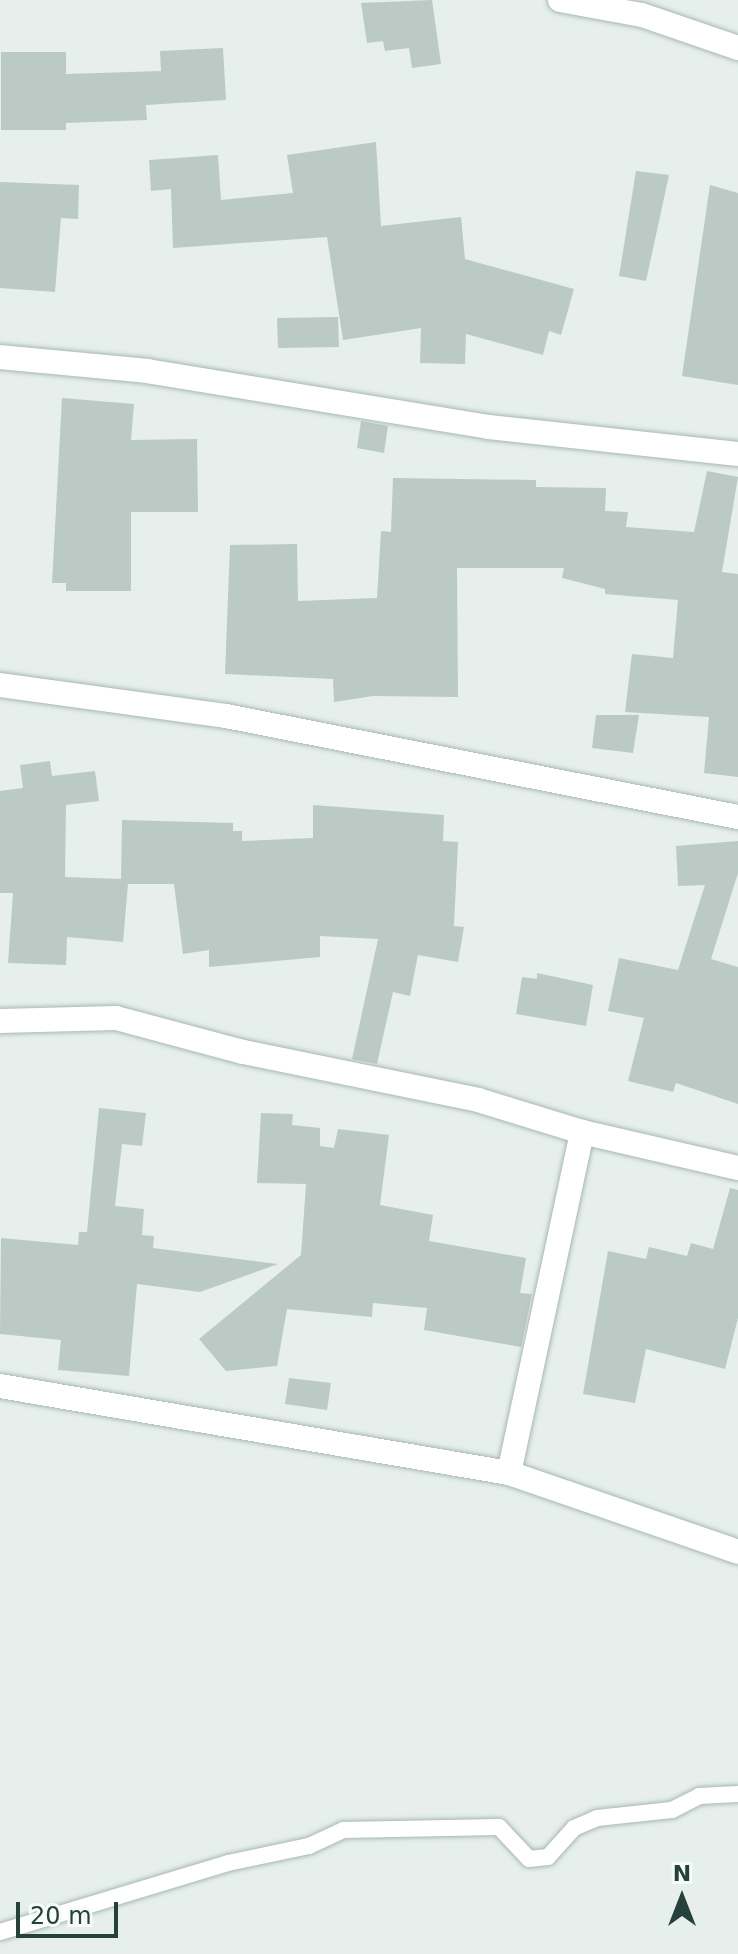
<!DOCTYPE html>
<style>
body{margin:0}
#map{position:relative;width:738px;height:1954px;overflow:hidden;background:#e6efeb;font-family:"DejaVu Sans",sans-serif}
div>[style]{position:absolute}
.building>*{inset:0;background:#bbcac4}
.roads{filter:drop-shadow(0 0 2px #a8b8b2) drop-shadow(0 0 2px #a8b8b2)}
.lane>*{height:16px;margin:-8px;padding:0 8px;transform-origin:8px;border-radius:8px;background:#fff}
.street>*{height:24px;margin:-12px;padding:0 12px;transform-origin:12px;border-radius:12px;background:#fff}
span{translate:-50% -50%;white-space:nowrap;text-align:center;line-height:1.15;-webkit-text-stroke:6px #f7fbf9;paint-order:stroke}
.north{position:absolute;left:642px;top:1858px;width:80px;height:80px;-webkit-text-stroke:6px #f7fbf9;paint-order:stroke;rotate:0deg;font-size:22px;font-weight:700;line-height:32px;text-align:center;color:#24423a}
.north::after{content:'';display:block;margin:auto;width:28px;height:36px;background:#24423a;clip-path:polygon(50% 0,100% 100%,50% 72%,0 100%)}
.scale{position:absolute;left:16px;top:1902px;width:102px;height:36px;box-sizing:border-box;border:4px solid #24423a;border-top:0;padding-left:10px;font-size:24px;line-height:28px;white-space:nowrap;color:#24423a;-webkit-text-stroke:6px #f7fbf9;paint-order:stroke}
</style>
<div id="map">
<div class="building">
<i style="clip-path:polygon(432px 0,441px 64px,412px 68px,409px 48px,385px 51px,383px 41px,367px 43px,361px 3px)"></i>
<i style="clip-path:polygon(223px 48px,226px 100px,146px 105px,147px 120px,66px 123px,66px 130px,1px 130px,1px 52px,66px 52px,66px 74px,161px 71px,160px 51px)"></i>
<i style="clip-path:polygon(376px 142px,381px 226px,461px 217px,465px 259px,574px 289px,561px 335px,549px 331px,543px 355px,466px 334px,465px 364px,420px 363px,421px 328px,343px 340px,327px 237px,173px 248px,171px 189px,151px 191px,149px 160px,218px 155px,221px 200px,293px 193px,287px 155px)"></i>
<i style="clip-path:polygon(636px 171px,669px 175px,646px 281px,619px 276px)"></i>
<i style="clip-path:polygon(0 182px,79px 185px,78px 219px,61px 218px,55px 292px,0 288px)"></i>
<i style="clip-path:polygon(710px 185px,738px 193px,738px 385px,682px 376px)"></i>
<i style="clip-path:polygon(338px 317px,339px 347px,278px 348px,277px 318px)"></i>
<i style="clip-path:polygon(62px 398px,134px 404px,131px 440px,197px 439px,198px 512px,131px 512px,131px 591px,66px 591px,66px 583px,52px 583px)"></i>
<i style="clip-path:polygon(361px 421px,388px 426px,384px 453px,357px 448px)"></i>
<i style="clip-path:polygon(707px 471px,738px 477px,722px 572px,738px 574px,738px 777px,704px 773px,709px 717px,625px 712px,632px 654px,673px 658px,678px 600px,605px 594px,605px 589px,562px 578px,564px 568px,457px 568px,458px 697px,373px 696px,334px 702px,333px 679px,225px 674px,230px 545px,297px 544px,298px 601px,377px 598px,381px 531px,391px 532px,393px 478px,536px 480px,536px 487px,606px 488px,605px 511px,628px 512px,626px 527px,694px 532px)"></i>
<i style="clip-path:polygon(596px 715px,639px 715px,633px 753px,592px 748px)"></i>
<i style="clip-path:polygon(50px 761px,52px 776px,95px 771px,99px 801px,66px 805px,65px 877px,121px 879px,122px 820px,233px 823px,233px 831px,242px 831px,242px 841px,313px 838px,313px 805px,444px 815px,443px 841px,458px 842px,454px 926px,464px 927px,458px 962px,418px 955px,410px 996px,393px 992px,377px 1064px,352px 1059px,378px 939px,320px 936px,320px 957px,209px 967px,209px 950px,183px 954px,174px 884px,128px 884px,123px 942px,67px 937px,66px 965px,8px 963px,13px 893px,0 893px,0 791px,23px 788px,20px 765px)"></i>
<i style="clip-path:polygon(738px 841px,738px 873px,711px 959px,738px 967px,738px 1104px,676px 1083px,673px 1092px,628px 1081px,644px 1018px,608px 1011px,619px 958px,678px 970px,705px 885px,678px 886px,676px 846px)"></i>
<i style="clip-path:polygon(537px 973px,593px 985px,586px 1026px,516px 1014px,522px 977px,537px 979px)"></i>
<i style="clip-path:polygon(99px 1108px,146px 1113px,142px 1146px,122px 1144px,115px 1206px,144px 1209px,142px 1235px,154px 1236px,153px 1248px,278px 1264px,200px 1292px,137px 1284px,129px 1376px,58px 1370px,61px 1340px,0 1334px,1px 1238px,78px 1245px,79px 1232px,87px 1232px)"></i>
<i style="clip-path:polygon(261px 1113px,293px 1114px,292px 1125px,320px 1128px,320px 1146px,334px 1148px,338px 1129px,389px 1135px,380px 1205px,433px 1215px,429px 1241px,526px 1258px,520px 1293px,532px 1294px,521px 1347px,424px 1330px,427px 1308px,373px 1303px,372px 1317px,287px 1309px,277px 1366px,226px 1371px,199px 1339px,301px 1255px,306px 1184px,257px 1183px)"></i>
<i style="clip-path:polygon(730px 1188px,738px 1190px,738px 1318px,725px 1369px,646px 1349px,635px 1403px,583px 1394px,608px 1251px,646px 1259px,649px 1247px,687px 1256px,691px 1243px,713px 1249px)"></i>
<i style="clip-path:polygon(289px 1378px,331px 1383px,327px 1410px,285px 1404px)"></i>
</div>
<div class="roads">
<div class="lane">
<i style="left:0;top:1932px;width:238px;rotate:-16.8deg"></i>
<i style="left:228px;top:1863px;width:83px;rotate:-11.9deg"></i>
<i style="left:309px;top:1846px;width:38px;rotate:-25deg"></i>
<i style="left:343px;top:1830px;width:156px;rotate:-1.1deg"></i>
<i style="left:499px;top:1827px;width:44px;rotate:46.8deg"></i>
<i style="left:529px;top:1859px;width:19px;rotate:-6deg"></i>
<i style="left:548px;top:1857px;width:39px;rotate:-48deg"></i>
<i style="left:574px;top:1828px;width:25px;rotate:-23deg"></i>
<i style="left:597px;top:1818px;width:75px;rotate:-6.1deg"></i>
<i style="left:672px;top:1810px;width:30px;rotate:-27deg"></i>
<i style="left:699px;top:1796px;width:39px;rotate:-3deg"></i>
</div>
<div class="street">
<i style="left:560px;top:0;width:83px;rotate:10.4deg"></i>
<i style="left:642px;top:15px;width:102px;rotate:19deg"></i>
<i style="left:0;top:357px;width:148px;rotate:5.4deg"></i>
<i style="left:147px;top:371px;width:347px;rotate:9.3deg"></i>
<i style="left:489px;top:427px;width:250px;rotate:6.2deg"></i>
<i style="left:0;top:685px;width:228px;rotate:7.8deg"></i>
<i style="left:226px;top:716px;width:522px;rotate:11.16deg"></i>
<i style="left:0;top:1021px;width:116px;rotate:-1.5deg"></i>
<i style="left:116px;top:1018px;width:131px;rotate:15deg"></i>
<i style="left:243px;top:1052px;width:240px;rotate:11.5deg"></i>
<i style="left:478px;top:1100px;width:109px;rotate:17.1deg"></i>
<i style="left:582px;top:1132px;width:160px;rotate:13deg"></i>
<i style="left:0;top:1386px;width:516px;rotate:9.7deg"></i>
<i style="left:509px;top:1473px;width:242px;rotate:19deg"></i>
<i style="left:509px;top:1473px;width:349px;rotate:-77.9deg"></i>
</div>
</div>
<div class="north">N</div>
<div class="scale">20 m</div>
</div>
